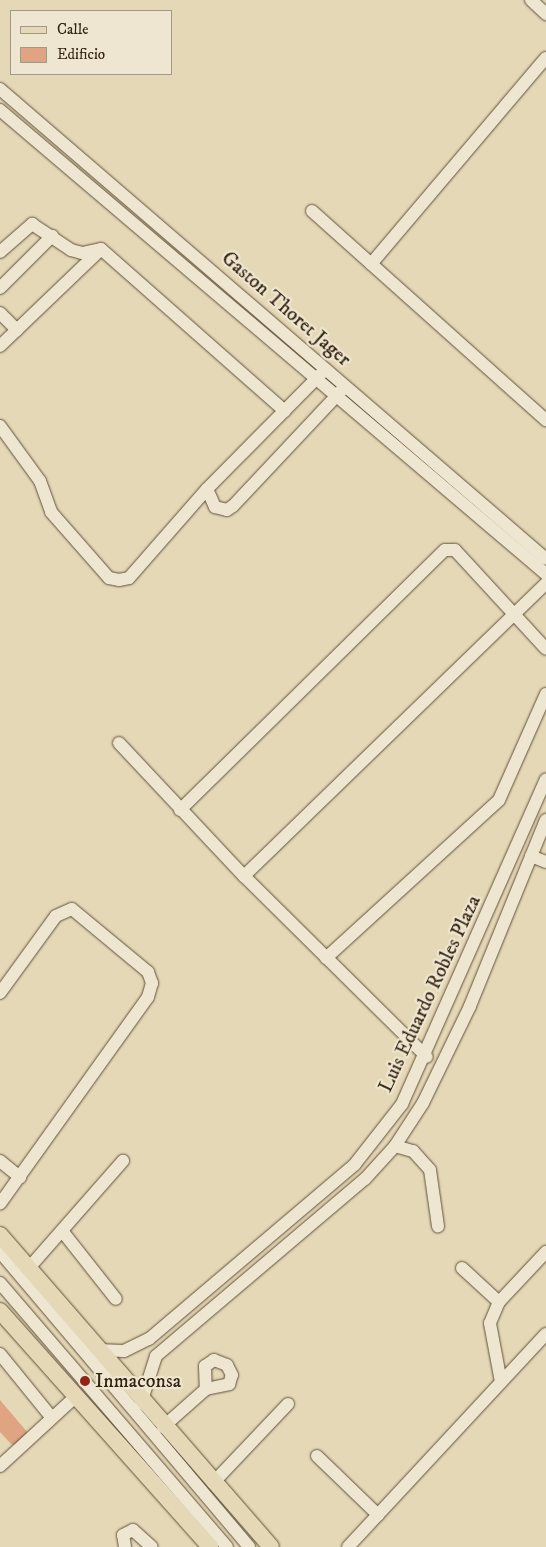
<!DOCTYPE html>
<style>
body{margin:0}
#map{position:relative;width:546px;height:1547px;overflow:hidden;background:#e5d8b6;font-family:"IM FELL DW Pica",serif}
div>[style]{position:absolute}
.shadow>*{inset:0;background:#0003}
.building>*{inset:0;background:#e1a482}
.roads{filter:drop-shadow(0 0 1px #60513b) drop-shadow(0 0 1px #60513b)}
.minor>*{height:12px;margin:-6px;padding:0 6px;transform-origin:6px;border-radius:6px;background:#eee6d0}
.major>*{height:16px;margin:-8px;padding:0 8px;transform-origin:8px;border-radius:8px;background:#e5d8b6}
.dots>*{width:14px;height:14px;translate:-50% -50%;box-sizing:border-box;border:2px solid #eee6d0;border-radius:50%}
span{translate:-50% -50%;white-space:nowrap;text-align:center;line-height:1.15;-webkit-text-stroke:4.5px #eee6d0;paint-order:stroke}
.street-label{font-size:20px;color:#332412}
.poi-label{font-size:20px;color:#332412}
.left{translate:0 -50%;text-align:left}
.legend{position:absolute;left:10px;top:10px;width:162px;height:65px;box-sizing:border-box;background:#eee6d0;border:1px solid #a39884;margin:0;padding:6px 9px;list-style:none;font-size:15px;color:#332412}
.legend li{display:flex;align-items:center;gap:10px;height:25px}
.legend b{width:25px;border:1px solid #a39884}
</style>
<div id="map">
<div class="shadow">
<i style="clip-path:polygon(0 1401px,35px 1441px,21px 1453px,0 1430px)"></i>
</div>
<div class="building">
<i style="clip-path:polygon(0 1400px,27px 1432px,12px 1445px,0 1432px)"></i>
</div>
<div class="roads">
<div class="minor">
<i style="left:531px;top:0;width:21px;rotate:43deg"></i>
<i style="left:0;top:89px;width:720px;rotate:40.72deg"></i>
<i style="left:0;top:110px;width:717px;rotate:40.36deg"></i>
<i style="left:312px;top:211px;width:314px;rotate:41.8deg"></i>
<i style="left:0;top:252px;width:43px;rotate:-41.2deg"></i>
<i style="left:32px;top:224px;width:47px;rotate:33.7deg"></i>
<i style="left:71px;top:250px;width:11px;rotate:15deg"></i>
<i style="left:82px;top:253px;width:19px;rotate:-12deg"></i>
<i style="left:371px;top:264px;width:270px;rotate:-49.7deg"></i>
<i style="left:0;top:288px;width:74px;rotate:-45deg"></i>
<i style="left:0;top:313px;width:24px;rotate:45deg"></i>
<i style="left:0;top:346px;width:140px;rotate:-43.8deg"></i>
<i style="left:101px;top:249px;width:245px;rotate:41.4deg"></i>
<i style="left:0;top:426px;width:68px;rotate:54deg"></i>
<i style="left:40px;top:481px;width:33px;rotate:70deg"></i>
<i style="left:51px;top:512px;width:88px;rotate:48.7deg"></i>
<i style="left:109px;top:578px;width:10px;rotate:11deg"></i>
<i style="left:119px;top:580px;width:10px;rotate:-11deg"></i>
<i style="left:129px;top:578px;width:118px;rotate:-48.8deg"></i>
<i style="left:207px;top:489px;width:162px;rotate:-45.3deg"></i>
<i style="left:207px;top:489px;width:20px;rotate:66deg"></i>
<i style="left:215px;top:507px;width:12px;rotate:14deg"></i>
<i style="left:227px;top:510px;width:7px;rotate:-34deg"></i>
<i style="left:233px;top:506px;width:158px;rotate:-46.8deg"></i>
<i style="left:119px;top:743px;width:183px;rotate:46.8deg"></i>
<i style="left:244px;top:876px;width:257px;rotate:44.7deg"></i>
<i style="left:180px;top:810px;width:371px;rotate:-44.5deg"></i>
<i style="left:445px;top:550px;width:10px"></i>
<i style="left:455px;top:550px;width:134px;rotate:47.4deg"></i>
<i style="left:531px;top:856px;width:16px;rotate:22deg"></i>
<i style="left:244px;top:876px;width:421px;rotate:-44.1deg"></i>
<i style="left:326px;top:958px;width:234px;rotate:-42.4deg"></i>
<i style="left:499px;top:800px;width:116px;rotate:-66.1deg"></i>
<i style="left:0;top:993px;width:95px;rotate:-54deg"></i>
<i style="left:56px;top:916px;width:17px;rotate:-24deg"></i>
<i style="left:72px;top:909px;width:99px;rotate:39.7deg"></i>
<i style="left:148px;top:972px;width:12px;rotate:70deg"></i>
<i style="left:152px;top:983px;width:15px;rotate:106deg"></i>
<i style="left:148px;top:997px;width:254px;rotate:125.6deg"></i>
<i style="left:395px;top:1146px;width:19px;rotate:16deg"></i>
<i style="left:413px;top:1151px;width:25px;rotate:48deg"></i>
<i style="left:430px;top:1170px;width:57px;rotate:81.9deg"></i>
<i style="left:0;top:1161px;width:26px;rotate:39deg"></i>
<i style="left:63px;top:1232px;width:85px;rotate:51.7deg"></i>
<i style="left:0;top:1252px;width:386px;rotate:49.8deg"></i>
<i style="left:462px;top:1268px;width:50px;rotate:42.6deg"></i>
<i style="left:28px;top:1269px;width:144px;rotate:-48.7deg"></i>
<i style="left:0;top:1283px;width:348px;rotate:49.3deg"></i>
<i style="left:96px;top:1350px;width:28px;rotate:2deg"></i>
<i style="left:124px;top:1351px;width:28px;rotate:-26deg"></i>
<i style="left:149px;top:1339px;width:270px;rotate:-40.3deg"></i>
<i style="left:355px;top:1164px;width:76px;rotate:-51.9deg"></i>
<i style="left:402px;top:1104px;width:355px;rotate:-66.1deg"></i>
<i style="left:0;top:1354px;width:82px;rotate:50.9deg"></i>
<i style="left:501px;top:1382px;width:60px;rotate:-100.6deg"></i>
<i style="left:490px;top:1323px;width:23px;rotate:-67deg"></i>
<i style="left:499px;top:1302px;width:69px;rotate:-46.8deg"></i>
<i style="left:141px;top:1403px;width:49px;rotate:-72.3deg"></i>
<i style="left:156px;top:1356px;width:274px;rotate:-40.3deg"></i>
<i style="left:365px;top:1179px;width:45px;rotate:-47.7deg"></i>
<i style="left:395px;top:1146px;width:51px;rotate:-56.9deg"></i>
<i style="left:423px;top:1103px;width:108px;rotate:-64.1deg"></i>
<i style="left:470px;top:1006px;width:201px;rotate:-67.8deg"></i>
<i style="left:163px;top:1427px;width:57px;rotate:-41.5deg"></i>
<i style="left:206px;top:1389px;width:24px;rotate:-12deg"></i>
<i style="left:229px;top:1384px;width:9px;rotate:-72deg"></i>
<i style="left:232px;top:1375px;width:11px;rotate:-117deg"></i>
<i style="left:227px;top:1365px;width:14px;rotate:-159deg"></i>
<i style="left:214px;top:1360px;width:11px;rotate:146deg"></i>
<i style="left:205px;top:1366px;width:23px;rotate:88deg"></i>
<i style="left:317px;top:1456px;width:85px;rotate:44deg"></i>
<i style="left:0;top:1466px;width:100px;rotate:-42.6deg"></i>
<i style="left:213px;top:1483px;width:109px;rotate:-46.5deg"></i>
<i style="left:125px;top:1547px;width:12px;rotate:-99deg"></i>
<i style="left:123px;top:1535px;width:11px;rotate:-27deg"></i>
<i style="left:133px;top:1530px;width:25px;rotate:42deg"></i>
<i style="left:348px;top:1547px;width:291px;rotate:-47.1deg"></i>
</div>
<div class="major">
<i style="left:0;top:1235px;width:413px;rotate:49deg"></i>
<i style="left:0;top:1311px;width:316px;rotate:48.3deg"></i>
</div>
</div>
<div class="dots">
<i style="left:85px;top:1381px;background:#8f2418"></i>
</div>
<div class="street-label">
<span style="left:286px;top:309px;rotate:41deg">Gaston Thoret Jager</span>
<span style="left:430px;top:994px;rotate:-65deg">Luis Eduardo Robles Plaza</span>
</div>
<div class="poi-label">
<span class="left" style="left:95px;top:1381px">Inmaconsa</span>
</div>
<ul class="legend">
<li><b style="height:6px;background:#e5d8b6"></b>Calle</li>
<li><b style="height:14px;background:#e1a482"></b>Edificio</li>
</ul>
</div>
